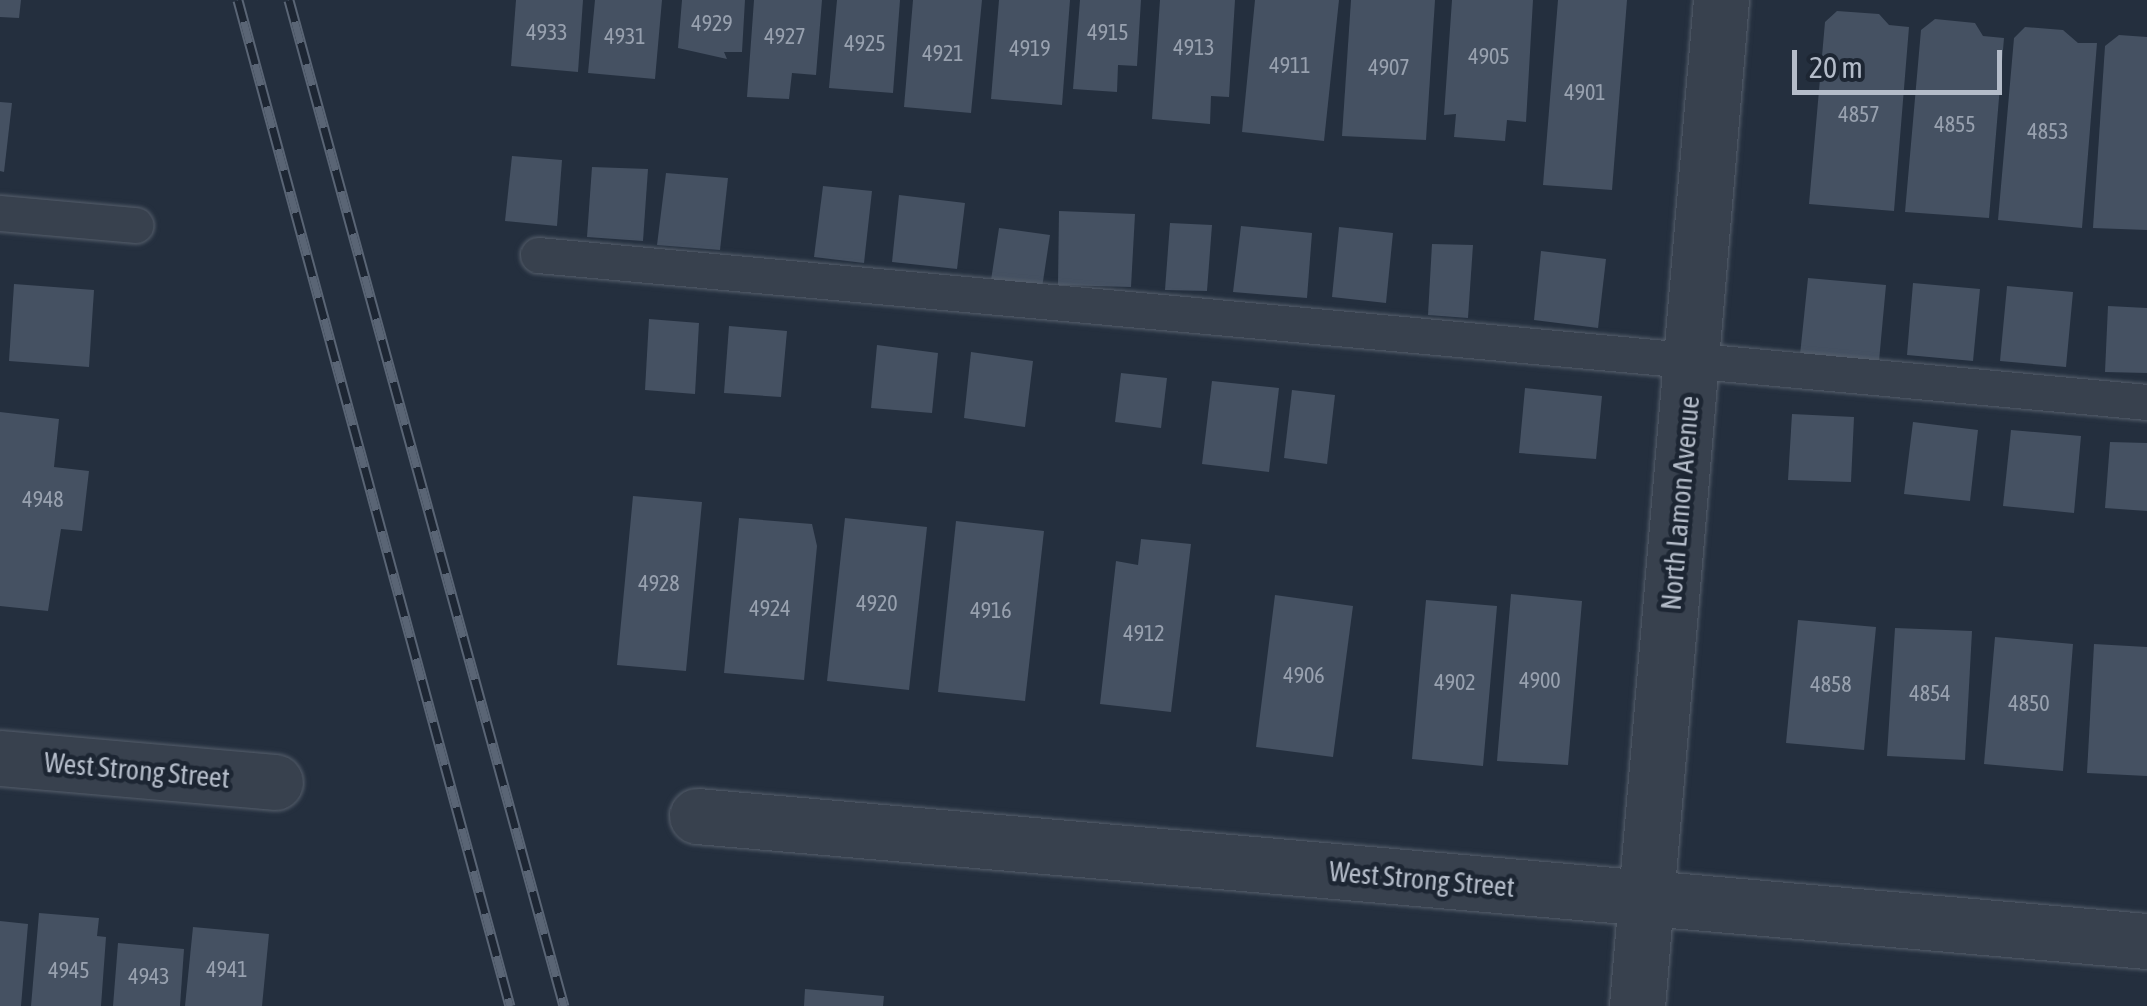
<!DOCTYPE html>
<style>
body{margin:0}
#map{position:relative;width:2147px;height:1006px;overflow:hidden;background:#242f3e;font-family:"Asap Condensed",sans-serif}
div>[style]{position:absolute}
.building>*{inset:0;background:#455162}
.roads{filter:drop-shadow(0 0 2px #565f6c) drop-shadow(0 0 2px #565f6c)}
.lane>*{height:35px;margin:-17.5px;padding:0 17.5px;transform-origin:17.5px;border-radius:17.5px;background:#38414e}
.street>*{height:55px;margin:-27.5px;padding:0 27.5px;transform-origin:27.5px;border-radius:27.5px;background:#38414e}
.rail>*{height:11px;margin-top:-5.5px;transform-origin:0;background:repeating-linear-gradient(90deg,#1d2633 0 22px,#5a6575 0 44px);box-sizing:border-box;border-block:2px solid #5a6575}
span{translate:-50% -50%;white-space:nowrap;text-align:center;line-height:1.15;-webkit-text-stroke:9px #1d2633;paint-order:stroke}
.number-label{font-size:22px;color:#98a1af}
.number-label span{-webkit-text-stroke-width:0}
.street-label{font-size:28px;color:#b4bcc9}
.scale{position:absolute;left:1792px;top:50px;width:210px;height:45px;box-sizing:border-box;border:5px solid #b4bcc9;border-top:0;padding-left:12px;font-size:30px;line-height:35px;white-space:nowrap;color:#b4bcc9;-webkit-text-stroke:8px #1d2633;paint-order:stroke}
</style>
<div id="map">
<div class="building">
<i style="clip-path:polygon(0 0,21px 0,19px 18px,0 17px)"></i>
<i style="clip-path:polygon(516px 0,583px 0,578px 72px,511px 66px)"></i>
<i style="clip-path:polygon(595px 0,662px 0,655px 79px,588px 73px)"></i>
<i style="clip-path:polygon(682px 0,745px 0,742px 52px,724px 52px,727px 59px,678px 48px)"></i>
<i style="clip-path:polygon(754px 0,822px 0,816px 75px,792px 73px,789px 99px,747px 97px)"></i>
<i style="clip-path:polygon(837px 0,900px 0,893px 93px,829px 88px)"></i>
<i style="clip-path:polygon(913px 0,982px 0,971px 113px,904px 107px)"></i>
<i style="clip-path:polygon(999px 0,1070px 0,1062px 105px,991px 99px)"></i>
<i style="clip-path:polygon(1080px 0,1141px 0,1137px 66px,1118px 65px,1117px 92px,1073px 89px)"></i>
<i style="clip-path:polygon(1160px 0,1235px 0,1229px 97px,1211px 96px,1210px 124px,1152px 119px)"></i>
<i style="clip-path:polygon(1255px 0,1339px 0,1324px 141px,1242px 132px)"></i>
<i style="clip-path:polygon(1351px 0,1435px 0,1426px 140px,1342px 136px)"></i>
<i style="clip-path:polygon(1452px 0,1533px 0,1526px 122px,1507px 120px,1505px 141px,1454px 137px,1456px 114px,1444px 115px)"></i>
<i style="clip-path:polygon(1558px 0,1627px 0,1612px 190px,1543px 185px)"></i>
<i style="clip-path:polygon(1837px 11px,1879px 14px,1889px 25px,1909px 27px,1894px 211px,1809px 204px,1825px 22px)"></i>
<i style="clip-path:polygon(1935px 19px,1975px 23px,1983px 36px,2004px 38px,1989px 218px,1905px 212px,1921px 30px)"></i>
<i style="clip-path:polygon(2025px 27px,2063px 30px,2078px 43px,2097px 43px,2082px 228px,1998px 220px,2014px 38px)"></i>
<i style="clip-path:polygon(2119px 35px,2147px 37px,2147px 230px,2093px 228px,2105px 46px)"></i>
<i style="clip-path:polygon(0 102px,12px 103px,4px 172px,0 171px)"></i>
<i style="clip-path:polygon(512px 156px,562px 160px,557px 226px,505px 221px)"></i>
<i style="clip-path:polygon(592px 167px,648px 169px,643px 241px,587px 237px)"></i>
<i style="clip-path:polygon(666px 173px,728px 178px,720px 250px,657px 245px)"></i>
<i style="clip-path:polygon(823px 186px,872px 191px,864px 263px,814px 257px)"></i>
<i style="clip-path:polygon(899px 195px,965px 203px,957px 269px,892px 262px)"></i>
<i style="clip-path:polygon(1059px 211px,1135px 214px,1131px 287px,1058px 285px)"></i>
<i style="clip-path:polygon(1170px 223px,1212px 225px,1207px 291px,1165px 290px)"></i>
<i style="clip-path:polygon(1241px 226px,1312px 233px,1307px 298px,1233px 292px)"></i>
<i style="clip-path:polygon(1339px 227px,1393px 233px,1386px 303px,1332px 297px)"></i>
<i style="clip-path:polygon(999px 228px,1050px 235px,1042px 288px,991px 280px)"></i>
<i style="clip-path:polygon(1432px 244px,1473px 245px,1468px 318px,1428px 315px)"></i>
<i style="clip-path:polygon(1541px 251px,1606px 259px,1598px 328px,1534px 320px)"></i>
<i style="clip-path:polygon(1808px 278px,1886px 285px,1879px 361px,1800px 355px)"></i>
<i style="clip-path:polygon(1913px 283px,1980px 289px,1973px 361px,1907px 355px)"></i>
<i style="clip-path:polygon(14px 284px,94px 290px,89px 367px,9px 361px)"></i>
<i style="clip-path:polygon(2007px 286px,2073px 292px,2066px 367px,2000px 361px)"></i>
<i style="clip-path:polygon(2108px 306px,2147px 308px,2147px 373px,2105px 372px)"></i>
<i style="clip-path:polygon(649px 319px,699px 323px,695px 394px,645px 390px)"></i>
<i style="clip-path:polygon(729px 326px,787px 331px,781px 397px,724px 393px)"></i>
<i style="clip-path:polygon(877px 345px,938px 353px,932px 413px,871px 408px)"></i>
<i style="clip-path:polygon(971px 352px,1033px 361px,1025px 427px,964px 418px)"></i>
<i style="clip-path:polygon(1121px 373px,1167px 378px,1161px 428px,1115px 422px)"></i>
<i style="clip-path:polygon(1212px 381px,1279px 388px,1269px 472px,1202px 464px)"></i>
<i style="clip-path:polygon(1525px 388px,1602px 396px,1596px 459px,1519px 453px)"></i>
<i style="clip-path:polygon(1292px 390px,1335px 395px,1327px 464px,1284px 458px)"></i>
<i style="clip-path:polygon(0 412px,59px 419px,54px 467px,89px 471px,82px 531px,61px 529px,48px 611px,0 606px)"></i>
<i style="clip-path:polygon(1792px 414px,1854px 417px,1851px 482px,1788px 480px)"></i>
<i style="clip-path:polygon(1913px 422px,1978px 430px,1970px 501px,1904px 494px)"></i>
<i style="clip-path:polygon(2011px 430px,2081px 436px,2074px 513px,2003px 506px)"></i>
<i style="clip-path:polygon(2110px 442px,2147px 443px,2147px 511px,2105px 508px)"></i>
<i style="clip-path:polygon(633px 496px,702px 502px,686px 671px,617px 665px)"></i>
<i style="clip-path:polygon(739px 518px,812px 524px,817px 546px,804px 680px,724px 673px)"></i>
<i style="clip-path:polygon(845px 518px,927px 527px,909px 690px,827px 681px)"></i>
<i style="clip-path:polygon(956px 521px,1044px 531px,1025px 701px,938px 692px)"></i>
<i style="clip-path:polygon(1141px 539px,1191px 544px,1171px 712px,1100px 704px,1116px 561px,1138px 565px)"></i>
<i style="clip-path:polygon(1511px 594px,1582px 601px,1568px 765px,1497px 761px)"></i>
<i style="clip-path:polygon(1275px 595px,1353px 606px,1333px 757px,1256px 747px)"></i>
<i style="clip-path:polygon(1426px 600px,1497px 606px,1483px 766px,1412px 759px)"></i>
<i style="clip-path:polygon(1798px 620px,1876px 627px,1864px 750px,1786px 743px)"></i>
<i style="clip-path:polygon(1895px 628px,1972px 631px,1965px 760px,1887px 756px)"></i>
<i style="clip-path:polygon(1995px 637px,2073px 644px,2063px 771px,1984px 764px)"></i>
<i style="clip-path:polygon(2094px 644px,2147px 647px,2147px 776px,2087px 773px)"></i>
<i style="clip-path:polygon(39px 913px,99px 918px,97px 936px,106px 937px,101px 1006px,31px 1006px)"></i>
<i style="clip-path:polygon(0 921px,28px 924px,21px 1006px,0 1006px)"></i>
<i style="clip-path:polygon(193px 927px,269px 934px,262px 1006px,185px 1006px)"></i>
<i style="clip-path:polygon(118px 943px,184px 949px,180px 1006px,113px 1006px)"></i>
<i style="clip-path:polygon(805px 989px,884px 996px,883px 1006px,804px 1006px)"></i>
</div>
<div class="roads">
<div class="lane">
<i style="left:0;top:213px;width:136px;rotate:5.1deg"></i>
<i style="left:538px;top:255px;width:1616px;rotate:5.22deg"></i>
</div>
<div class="street">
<i style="left:0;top:758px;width:276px;rotate:5deg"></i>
<i style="left:697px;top:816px;width:1455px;rotate:4.93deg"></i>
<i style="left:1637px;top:1006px;width:1010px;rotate:-85.23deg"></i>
</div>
</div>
<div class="rail">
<i style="left:238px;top:0;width:1042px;rotate:74.87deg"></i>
<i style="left:289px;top:0;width:1043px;rotate:74.71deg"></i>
</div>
<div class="number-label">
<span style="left:712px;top:24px">4929</span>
<span style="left:547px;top:33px">4933</span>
<span style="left:1108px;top:33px">4915</span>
<span style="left:625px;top:37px">4931</span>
<span style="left:785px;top:37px">4927</span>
<span style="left:865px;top:44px">4925</span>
<span style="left:1194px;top:48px">4913</span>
<span style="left:1030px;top:49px">4919</span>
<span style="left:943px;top:54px">4921</span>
<span style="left:1489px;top:57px">4905</span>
<span style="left:1290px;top:66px">4911</span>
<span style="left:1389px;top:68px">4907</span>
<span style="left:1585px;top:93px">4901</span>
<span style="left:1859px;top:115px">4857</span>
<span style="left:1955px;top:125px">4855</span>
<span style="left:2048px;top:132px">4853</span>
<span style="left:43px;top:500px">4948</span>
<span style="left:659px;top:584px">4928</span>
<span style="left:877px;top:604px">4920</span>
<span style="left:770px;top:609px">4924</span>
<span style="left:991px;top:611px">4916</span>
<span style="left:1144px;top:634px">4912</span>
<span style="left:1304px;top:676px">4906</span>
<span style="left:1540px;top:681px">4900</span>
<span style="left:1455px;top:683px">4902</span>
<span style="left:1831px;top:685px">4858</span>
<span style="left:1930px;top:694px">4854</span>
<span style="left:2029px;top:704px">4850</span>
<span style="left:227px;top:970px">4941</span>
<span style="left:69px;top:971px">4945</span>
<span style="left:149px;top:977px">4943</span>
</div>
<div class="street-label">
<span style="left:1680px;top:503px;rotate:-85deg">North Lamon Avenue</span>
<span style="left:137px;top:770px;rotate:5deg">West Strong Street</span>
<span style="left:1422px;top:879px;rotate:5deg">West Strong Street</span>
</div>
<div class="scale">20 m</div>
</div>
